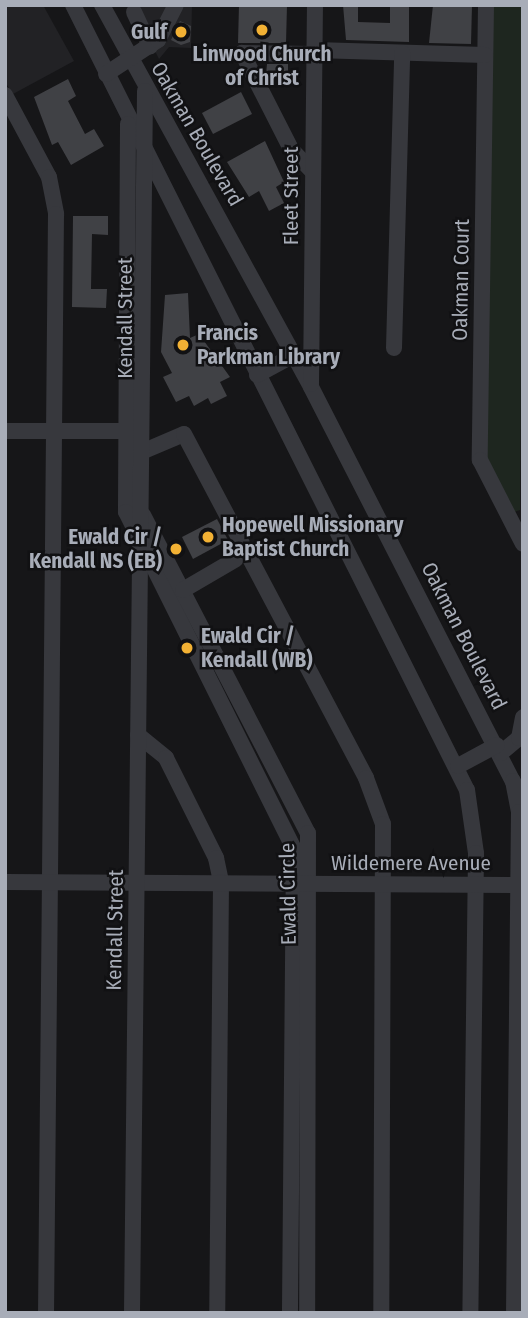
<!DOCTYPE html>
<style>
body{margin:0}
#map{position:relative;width:528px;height:1318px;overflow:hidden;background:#161618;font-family:"Fira Sans Condensed",sans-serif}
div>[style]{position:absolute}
.built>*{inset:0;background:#222225}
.green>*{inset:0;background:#1e261f}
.building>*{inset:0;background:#404145}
.minor>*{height:16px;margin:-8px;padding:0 8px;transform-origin:8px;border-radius:8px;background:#37383d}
.dots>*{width:19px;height:19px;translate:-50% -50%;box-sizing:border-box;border:4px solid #111113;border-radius:50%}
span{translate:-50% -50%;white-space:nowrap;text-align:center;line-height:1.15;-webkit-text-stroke:5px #111113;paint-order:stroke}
.poi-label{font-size:21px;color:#a8adb8;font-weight:700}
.right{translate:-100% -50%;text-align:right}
.left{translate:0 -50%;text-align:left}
.street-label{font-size:21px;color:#a8adb8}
.frame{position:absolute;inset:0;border:7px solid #a8adb8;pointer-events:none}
</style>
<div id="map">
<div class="built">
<i style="clip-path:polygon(5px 5px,43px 5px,74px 61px,13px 94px,5px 82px)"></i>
<i style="clip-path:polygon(132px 5px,192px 5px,191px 48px,169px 47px,159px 59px)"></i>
</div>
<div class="green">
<i style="clip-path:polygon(489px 5px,523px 5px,520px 510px,511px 513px,486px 454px)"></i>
</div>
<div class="building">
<i style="clip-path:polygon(239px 5px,287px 5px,286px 43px,238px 43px)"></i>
<i style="clip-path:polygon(343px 5px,358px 6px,358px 22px,390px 23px,390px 6px,409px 6px,409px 42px,346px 40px)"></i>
<i style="clip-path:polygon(433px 5px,472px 5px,471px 44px,429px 43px)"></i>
<i style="clip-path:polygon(180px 21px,191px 26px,190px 42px,181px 45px,171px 40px)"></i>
<i style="clip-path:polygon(267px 64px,288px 64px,288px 76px,266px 75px)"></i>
<i style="clip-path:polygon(68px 79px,76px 96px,68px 101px,85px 134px,94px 129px,104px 146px,71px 165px,58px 142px,52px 145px,34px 97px)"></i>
<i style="clip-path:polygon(241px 92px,252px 114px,213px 134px,202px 113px)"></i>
<i style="clip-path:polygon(265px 141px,284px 182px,276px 187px,284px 203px,269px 211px,259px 191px,249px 197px,227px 162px)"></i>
<i style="clip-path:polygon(73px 216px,108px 216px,108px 235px,92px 234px,91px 289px,107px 289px,106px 308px,72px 307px)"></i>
<i style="clip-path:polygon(188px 293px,190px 338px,199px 334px,230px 377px,220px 382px,227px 396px,211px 404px,208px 398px,194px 406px,189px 396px,176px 402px,163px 377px,172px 373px,161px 352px,165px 295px)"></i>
<i style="clip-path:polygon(217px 519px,228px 540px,193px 559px,182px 537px)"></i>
</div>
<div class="minor">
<i style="left:73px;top:5px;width:878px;rotate:63.35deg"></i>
<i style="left:467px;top:790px;width:64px;rotate:81.9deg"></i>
<i style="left:476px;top:853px;width:460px;rotate:90.7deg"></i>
<i style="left:102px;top:5px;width:435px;rotate:61.3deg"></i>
<i style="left:311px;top:387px;width:443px;rotate:62.9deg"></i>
<i style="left:513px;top:781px;width:32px;rotate:79deg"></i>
<i style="left:519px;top:812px;width:501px;rotate:90.57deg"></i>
<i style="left:486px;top:5px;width:455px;rotate:90.8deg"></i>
<i style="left:480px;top:460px;width:94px;rotate:62.9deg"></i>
<i style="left:134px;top:12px;width:38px;rotate:65deg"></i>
<i style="left:315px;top:50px;width:170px;rotate:1.7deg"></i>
<i style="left:106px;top:74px;width:62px;rotate:-33.2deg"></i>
<i style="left:158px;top:40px;width:39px;rotate:-63deg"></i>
<i style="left:5px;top:95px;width:93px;rotate:61.8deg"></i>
<i style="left:49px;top:177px;width:38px;rotate:79deg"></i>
<i style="left:56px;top:214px;width:1099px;rotate:90.52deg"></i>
<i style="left:128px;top:124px;width:388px;rotate:90.3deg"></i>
<i style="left:126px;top:512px;width:377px;rotate:63.5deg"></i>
<i style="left:294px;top:849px;width:464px;rotate:90.5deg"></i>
<i style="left:312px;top:171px;width:30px;rotate:-134deg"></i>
<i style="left:291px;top:149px;width:108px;rotate:-117deg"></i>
<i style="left:242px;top:53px;width:72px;rotate:0.8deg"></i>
<i style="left:394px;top:348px;width:295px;rotate:-88.4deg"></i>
<i style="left:257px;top:375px;width:42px;rotate:-28.4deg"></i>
<i style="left:311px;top:384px;width:379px;rotate:-89.4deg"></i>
<i style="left:5px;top:431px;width:130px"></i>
<i style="left:144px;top:451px;width:43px;rotate:-23deg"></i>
<i style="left:184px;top:434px;width:389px;rotate:62.1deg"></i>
<i style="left:366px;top:778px;width:49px;rotate:69.7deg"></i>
<i style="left:383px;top:824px;width:489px;rotate:90.2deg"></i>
<i style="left:143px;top:515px;width:358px;rotate:62.6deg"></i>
<i style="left:308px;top:833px;width:480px;rotate:90.1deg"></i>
<i style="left:183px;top:590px;width:61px;rotate:-30.3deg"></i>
<i style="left:138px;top:735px;width:36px;rotate:39deg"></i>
<i style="left:166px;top:758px;width:112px;rotate:63.4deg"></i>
<i style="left:216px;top:858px;width:25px;rotate:78deg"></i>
<i style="left:221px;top:882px;width:431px;rotate:90.5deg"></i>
<i style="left:501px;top:753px;width:23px;rotate:-40deg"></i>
<i style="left:519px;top:738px;width:21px;rotate:-79deg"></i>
<i style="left:458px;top:766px;width:44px;rotate:-28.3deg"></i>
<i style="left:5px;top:882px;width:518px;rotate:0.33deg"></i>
<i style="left:132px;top:1313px;width:1222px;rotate:-89.39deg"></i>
</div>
<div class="dots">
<i style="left:262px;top:30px;background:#f2b134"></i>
<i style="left:181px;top:32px;background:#f2b134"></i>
<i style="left:183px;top:345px;background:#f2b134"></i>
<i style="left:208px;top:537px;background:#f2b134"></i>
<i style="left:176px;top:549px;background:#f2b134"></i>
<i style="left:187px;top:648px;background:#f2b134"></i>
</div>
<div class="poi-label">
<span class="right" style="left:167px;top:32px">Gulf</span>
<span style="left:262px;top:66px">Linwood Church<br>of Christ</span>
<span class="left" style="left:197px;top:345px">Francis<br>Parkman Library</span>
<span class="left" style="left:222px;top:537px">Hopewell Missionary<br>Baptist Church</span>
<span class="right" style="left:162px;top:549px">Ewald Cir /<br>Kendall NS (EB)</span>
<span class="left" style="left:201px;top:648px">Ewald Cir /<br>Kendall (WB)</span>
</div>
<div class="street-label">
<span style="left:197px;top:134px;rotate:60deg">Oakman Boulevard</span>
<span style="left:291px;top:196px;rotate:-90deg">Fleet Street</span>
<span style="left:461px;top:280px;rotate:-89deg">Oakman Court</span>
<span style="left:125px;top:318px;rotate:-90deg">Kendall Street</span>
<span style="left:464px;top:636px;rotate:63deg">Oakman Boulevard</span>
<span style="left:411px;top:863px">Wildemere Avenue</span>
<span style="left:288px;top:894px;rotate:-91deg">Ewald Circle</span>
<span style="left:115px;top:930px;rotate:-89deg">Kendall Street</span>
</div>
<div class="frame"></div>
</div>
